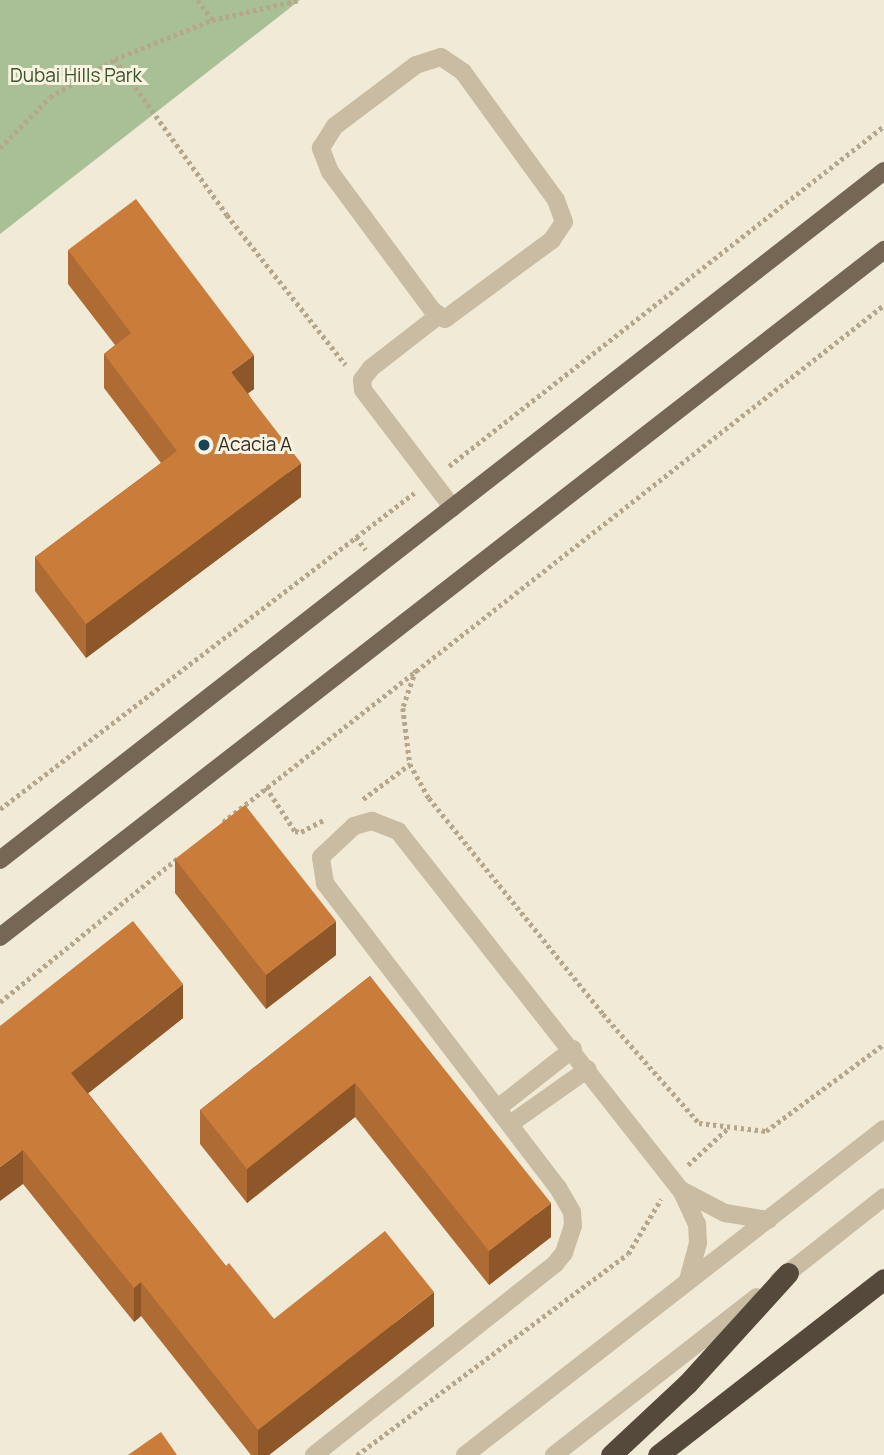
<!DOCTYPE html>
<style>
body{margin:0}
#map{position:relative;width:884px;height:1455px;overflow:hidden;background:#f1ead6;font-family:Manrope,sans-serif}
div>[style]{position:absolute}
.green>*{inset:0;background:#a9c096}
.path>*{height:4.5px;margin-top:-2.25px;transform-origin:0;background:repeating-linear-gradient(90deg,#b5a68c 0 3.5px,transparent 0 7px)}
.minor>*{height:18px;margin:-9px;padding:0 9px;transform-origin:9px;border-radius:9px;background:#c9bca2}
.major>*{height:18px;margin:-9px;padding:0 9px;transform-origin:9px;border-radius:9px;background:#766755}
.highway>*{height:21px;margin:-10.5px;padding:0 10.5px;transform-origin:10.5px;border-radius:10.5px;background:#55493b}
.wall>*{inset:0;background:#ae6b33}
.shaded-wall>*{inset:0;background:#8d5729}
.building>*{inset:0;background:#ca7c3b}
.dots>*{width:19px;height:19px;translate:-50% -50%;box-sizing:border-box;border:4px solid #f9f3e2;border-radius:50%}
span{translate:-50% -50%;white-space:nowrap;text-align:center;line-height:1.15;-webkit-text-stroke:6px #f9f3e2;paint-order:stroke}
.park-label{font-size:19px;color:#3a5328}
.poi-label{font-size:19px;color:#342d25}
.left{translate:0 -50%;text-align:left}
</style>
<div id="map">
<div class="green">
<i style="clip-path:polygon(0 0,300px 0,0 234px)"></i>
</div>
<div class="path">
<i style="left:198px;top:0;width:24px;rotate:54deg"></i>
<i style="left:115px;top:59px;width:192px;rotate:54.3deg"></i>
<i style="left:227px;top:215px;width:191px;rotate:51.6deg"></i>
<i style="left:0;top:148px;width:71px;rotate:-45.6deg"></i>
<i style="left:50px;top:97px;width:75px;rotate:-30.3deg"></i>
<i style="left:115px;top:59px;width:105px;rotate:-21.9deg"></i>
<i style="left:212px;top:20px;width:89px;rotate:-12.9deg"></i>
<i style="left:449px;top:466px;width:552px;rotate:-38.01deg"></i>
<i style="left:356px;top:537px;width:16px;rotate:52deg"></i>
<i style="left:416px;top:670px;width:40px;rotate:108.9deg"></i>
<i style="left:403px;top:708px;width:56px;rotate:82.9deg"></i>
<i style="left:410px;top:764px;width:39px;rotate:61deg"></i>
<i style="left:429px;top:798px;width:277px;rotate:51.1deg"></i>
<i style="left:603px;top:1014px;width:145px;rotate:48.6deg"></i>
<i style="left:699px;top:1123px;width:67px;rotate:6.8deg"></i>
<i style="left:766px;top:1131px;width:147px;rotate:-36.4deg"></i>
<i style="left:266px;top:787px;width:53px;rotate:56.6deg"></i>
<i style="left:295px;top:831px;width:6px;rotate:9deg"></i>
<i style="left:301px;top:832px;width:26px;rotate:-28deg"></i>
<i style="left:363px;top:799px;width:59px;rotate:-36.7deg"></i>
<i style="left:0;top:809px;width:521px;rotate:-37.35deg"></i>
<i style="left:223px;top:822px;width:839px;rotate:-38.03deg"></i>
<i style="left:0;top:1002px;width:229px;rotate:-39deg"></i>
<i style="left:688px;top:1165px;width:53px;rotate:-42.7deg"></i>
<i style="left:357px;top:1455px;width:337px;rotate:-36.6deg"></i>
<i style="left:628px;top:1254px;width:64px;rotate:-59deg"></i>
</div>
<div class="minor">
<i style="left:441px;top:57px;width:27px;rotate:34deg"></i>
<i style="left:463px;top:72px;width:158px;rotate:54deg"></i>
<i style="left:556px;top:200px;width:23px;rotate:70deg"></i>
<i style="left:564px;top:222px;width:22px;rotate:124deg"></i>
<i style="left:552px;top:240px;width:133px;rotate:143.6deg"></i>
<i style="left:445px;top:319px;width:14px;rotate:-146deg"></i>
<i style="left:433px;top:311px;width:173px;rotate:-126.5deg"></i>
<i style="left:330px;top:172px;width:26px;rotate:-111deg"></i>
<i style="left:321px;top:148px;width:26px;rotate:-58deg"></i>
<i style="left:335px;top:126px;width:101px;rotate:-37deg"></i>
<i style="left:416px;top:65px;width:26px;rotate:-18deg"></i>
<i style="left:438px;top:316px;width:85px;rotate:142.2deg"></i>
<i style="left:371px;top:368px;width:15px;rotate:127deg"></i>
<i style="left:362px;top:380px;width:10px;rotate:84deg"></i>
<i style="left:363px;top:390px;width:148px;rotate:52.7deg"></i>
<i style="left:499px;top:1107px;width:94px;rotate:-38.1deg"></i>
<i style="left:510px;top:1124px;width:95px;rotate:-35.2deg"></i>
<i style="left:681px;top:1190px;width:50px;rotate:27.6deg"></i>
<i style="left:725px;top:1213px;width:44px;rotate:9.2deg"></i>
<i style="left:779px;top:1280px;width:134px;rotate:-38.3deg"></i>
<i style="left:314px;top:1455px;width:308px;rotate:-38.4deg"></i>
<i style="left:555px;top:1264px;width:14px;rotate:-51deg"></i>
<i style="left:564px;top:1253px;width:28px;rotate:-72deg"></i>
<i style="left:573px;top:1226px;width:14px;rotate:-94deg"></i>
<i style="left:572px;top:1212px;width:28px;rotate:-120deg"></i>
<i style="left:558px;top:1188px;width:384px;rotate:-127.4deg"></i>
<i style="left:325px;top:883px;width:26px;rotate:-99deg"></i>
<i style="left:321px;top:857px;width:45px;rotate:-43.2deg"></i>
<i style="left:354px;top:826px;width:19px;rotate:-16deg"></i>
<i style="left:372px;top:821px;width:28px;rotate:21deg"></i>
<i style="left:398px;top:831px;width:457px;rotate:51.8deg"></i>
<i style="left:681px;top:1190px;width:38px;rotate:65deg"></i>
<i style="left:697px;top:1224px;width:19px;rotate:87deg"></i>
<i style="left:698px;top:1243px;width:39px;rotate:105deg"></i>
<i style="left:465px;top:1455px;width:531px;rotate:-37.88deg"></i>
<i style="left:554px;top:1455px;width:257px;rotate:-37.9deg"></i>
</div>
<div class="major">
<i style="left:0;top:860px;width:1121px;rotate:-37.93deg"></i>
<i style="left:0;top:937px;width:1120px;rotate:-37.85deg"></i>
</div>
<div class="highway">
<i style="left:611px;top:1455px;width:104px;rotate:-43.1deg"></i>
<i style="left:687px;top:1384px;width:150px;rotate:-47.7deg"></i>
<i style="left:658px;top:1455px;width:286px;rotate:-37.9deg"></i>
</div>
<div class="wall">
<i style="clip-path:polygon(68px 250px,254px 389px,248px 393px,301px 497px,86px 658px,35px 591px,35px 557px,161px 463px,104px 388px,104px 354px,115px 345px,68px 284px)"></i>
<i style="clip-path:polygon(175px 859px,336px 955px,266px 1009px,175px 893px)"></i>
<i style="clip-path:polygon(370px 976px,551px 1237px,489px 1285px,355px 1117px,247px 1203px,200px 1144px,200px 1110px)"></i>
<i style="clip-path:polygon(183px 1018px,88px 1093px,226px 1266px,274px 1319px,434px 1326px,269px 1455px,251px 1455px,141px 1316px,134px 1322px,23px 1184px,0 1026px)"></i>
</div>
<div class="shaded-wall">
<i style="clip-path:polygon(254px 355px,254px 389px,231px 406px,231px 372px)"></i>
<i style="clip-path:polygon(301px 463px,301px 497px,86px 658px,86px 624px)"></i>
<i style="clip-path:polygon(336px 921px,336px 955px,266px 1009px,266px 975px)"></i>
<i style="clip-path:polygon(183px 984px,183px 1018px,71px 1107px,71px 1073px)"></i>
<i style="clip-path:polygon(355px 1083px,355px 1117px,247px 1203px,247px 1169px)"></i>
<i style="clip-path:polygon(23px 1150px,23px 1184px,0 1201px,0 1167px)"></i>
<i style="clip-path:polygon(551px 1203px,551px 1237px,489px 1285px,489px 1251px)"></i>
<i style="clip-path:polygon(141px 1282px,141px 1316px,134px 1322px,134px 1288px)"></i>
<i style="clip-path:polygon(434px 1292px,434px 1326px,269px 1455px,258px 1455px,258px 1430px)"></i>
</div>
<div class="building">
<i style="clip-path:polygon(136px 199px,254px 355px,231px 372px,301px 463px,86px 624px,35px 557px,177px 451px,104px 354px,131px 333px,68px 250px)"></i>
<i style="clip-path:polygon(245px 805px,336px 921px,266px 975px,175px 859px)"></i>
<i style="clip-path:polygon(133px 921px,183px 984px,71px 1073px,226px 1266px,229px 1263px,274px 1319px,385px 1231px,434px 1292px,258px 1430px,141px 1282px,134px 1288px,23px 1150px,0 1167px,0 1026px)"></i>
<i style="clip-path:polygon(370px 976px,551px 1203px,489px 1251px,355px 1083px,247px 1169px,200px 1110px)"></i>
<i style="clip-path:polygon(161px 1432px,177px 1455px,128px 1455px)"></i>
</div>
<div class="dots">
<i style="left:204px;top:445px;background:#194556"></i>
</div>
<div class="park-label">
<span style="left:76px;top:76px">Dubai Hills Park</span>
</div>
<div class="poi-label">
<span class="left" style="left:218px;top:445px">Acacia A</span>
</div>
</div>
